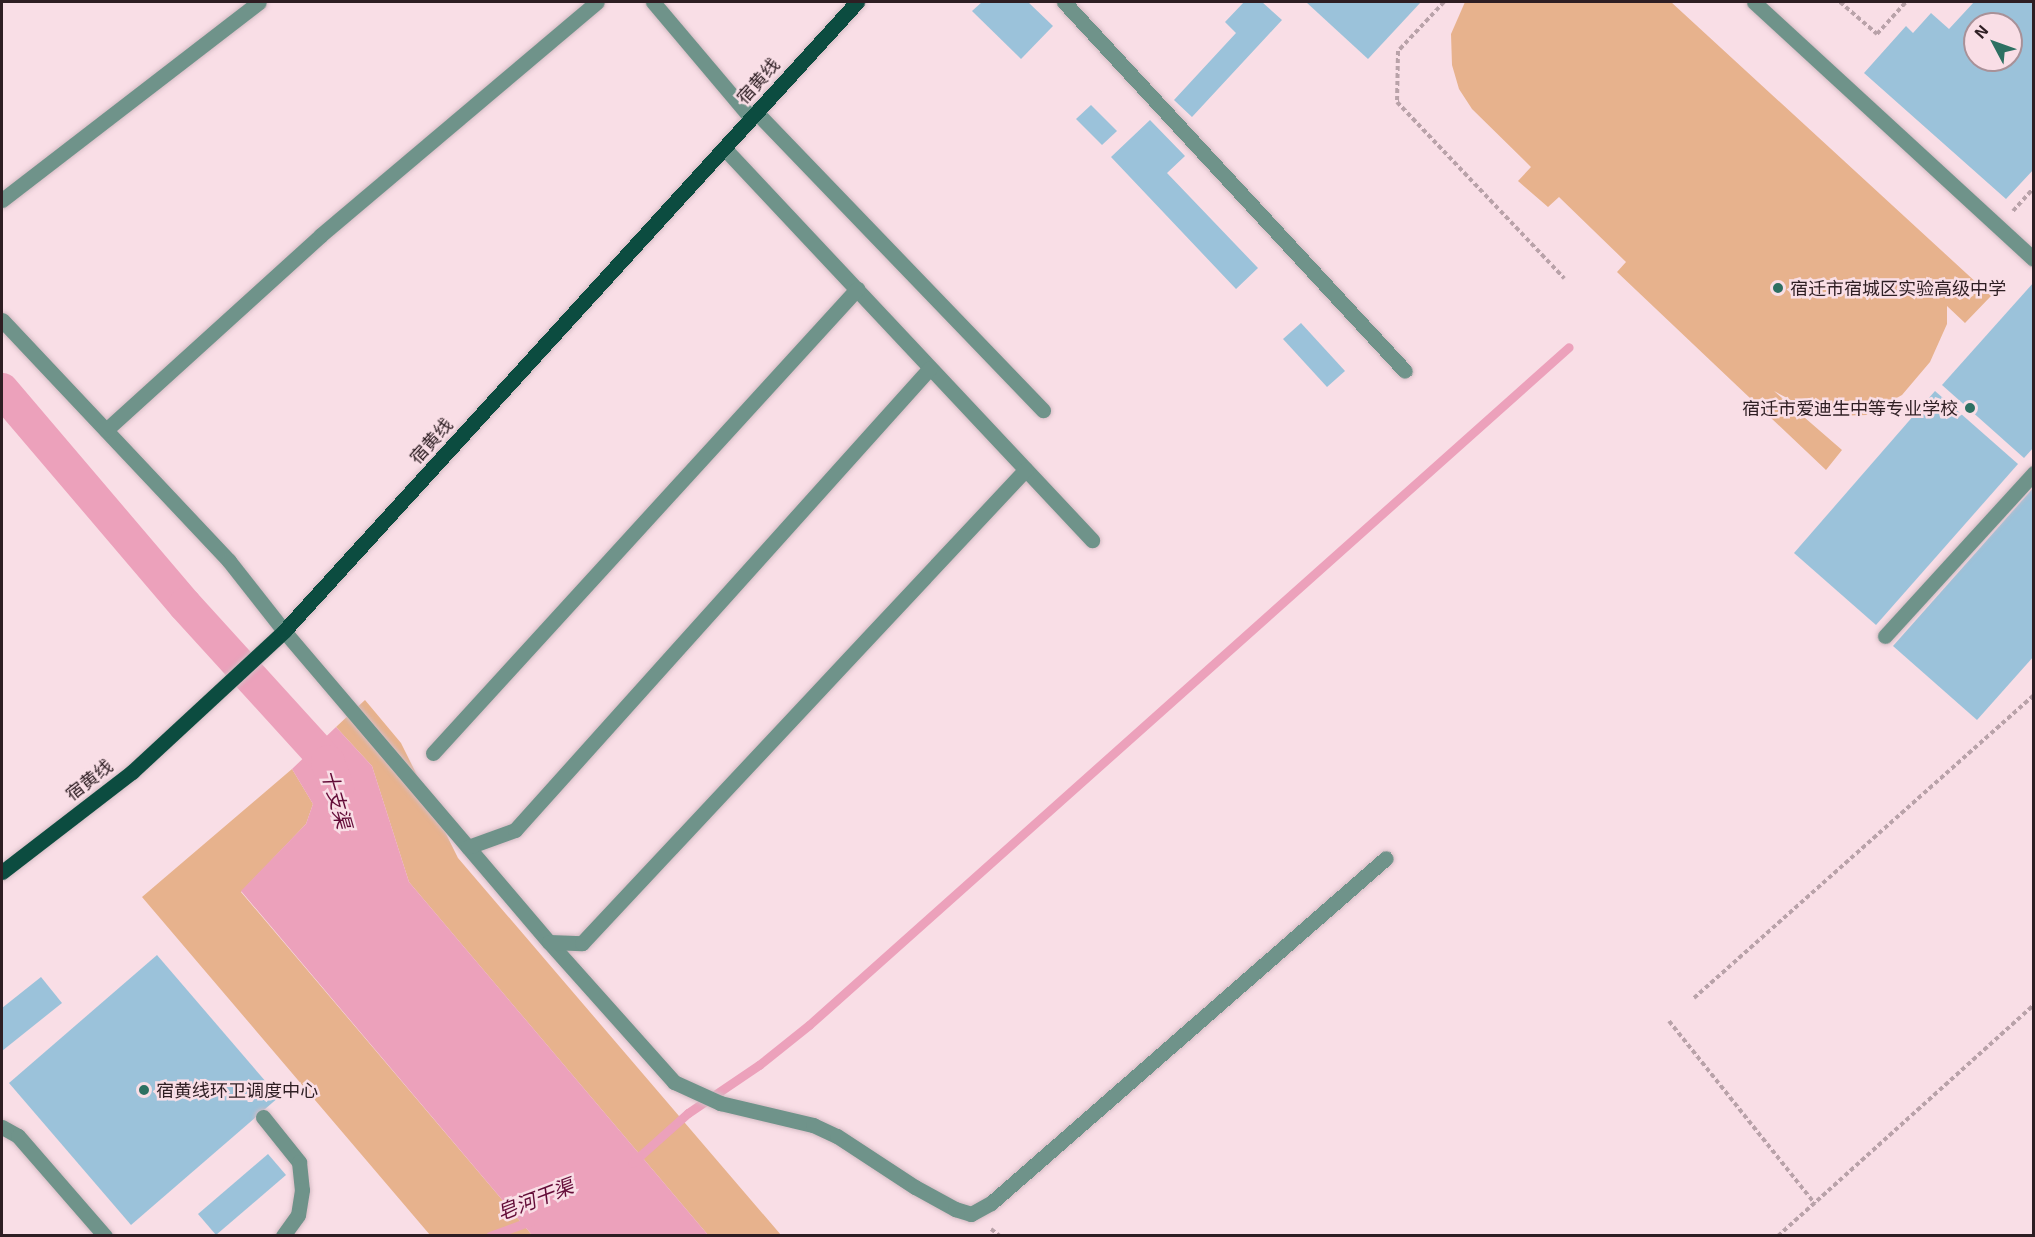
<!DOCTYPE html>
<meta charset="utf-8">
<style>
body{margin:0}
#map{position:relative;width:2035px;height:1237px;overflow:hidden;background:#f9dee6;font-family:"Exo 2","Noto Sans SC",sans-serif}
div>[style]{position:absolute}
.green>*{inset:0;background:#e7b28d}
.water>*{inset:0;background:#eca1bb}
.stream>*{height:9px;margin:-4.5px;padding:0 4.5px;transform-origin:4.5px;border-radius:4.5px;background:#eca1bb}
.canal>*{height:34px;margin:-17px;padding:0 17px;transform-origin:17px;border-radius:17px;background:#eca1bb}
.building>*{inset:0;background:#9bc2da}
.path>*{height:4px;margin-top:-2px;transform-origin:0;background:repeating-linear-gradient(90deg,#b9a2a9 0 4.5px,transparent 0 7.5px)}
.roads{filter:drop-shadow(0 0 2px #d4bbc3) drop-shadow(0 0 2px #d4bbc3)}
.minor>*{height:15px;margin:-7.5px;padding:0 7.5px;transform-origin:7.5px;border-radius:7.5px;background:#6f938a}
.major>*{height:15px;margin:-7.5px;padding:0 7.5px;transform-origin:7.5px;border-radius:7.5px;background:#0c4c40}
.dots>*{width:16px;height:16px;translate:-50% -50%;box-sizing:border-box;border:3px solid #f9dee6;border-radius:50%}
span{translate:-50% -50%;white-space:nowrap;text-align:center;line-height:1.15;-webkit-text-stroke:5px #f9dee6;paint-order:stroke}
.street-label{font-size:18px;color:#2e1e23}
.poi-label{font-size:18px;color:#2e1e23}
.left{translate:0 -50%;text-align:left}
.right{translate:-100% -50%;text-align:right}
.water-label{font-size:20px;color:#630b37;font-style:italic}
.frame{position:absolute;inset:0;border:3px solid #2e1e23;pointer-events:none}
.north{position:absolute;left:1963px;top:12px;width:60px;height:60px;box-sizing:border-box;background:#f9dee6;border:2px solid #a89198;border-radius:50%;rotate:311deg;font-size:16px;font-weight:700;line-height:24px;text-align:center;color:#2e1e23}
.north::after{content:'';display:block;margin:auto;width:21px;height:27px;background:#2d7062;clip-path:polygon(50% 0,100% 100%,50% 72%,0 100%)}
</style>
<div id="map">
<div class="green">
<i style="clip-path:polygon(1465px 2px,1671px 2px,1991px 296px,1965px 323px,1947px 306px,1947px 324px,1930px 362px,1902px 395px,1866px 415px,1835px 416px,1804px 407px,1774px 391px,1842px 450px,1826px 470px,1617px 272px,1626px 262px,1559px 197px,1548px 207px,1518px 181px,1531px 167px,1472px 109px,1459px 89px,1452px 65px,1451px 34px)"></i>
<i style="clip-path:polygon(365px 700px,401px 743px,458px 858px,781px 1235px,708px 1235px,409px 882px,372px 766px,336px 727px)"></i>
<i style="clip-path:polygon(292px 769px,313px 804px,306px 824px,241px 892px,532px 1235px,430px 1235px,142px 897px)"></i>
</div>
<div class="water">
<i style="clip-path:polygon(336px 727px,372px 766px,409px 882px,708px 1235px,532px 1235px,241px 891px,306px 824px,313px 804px,292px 769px)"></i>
</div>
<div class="stream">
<i style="left:632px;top:1163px;width:75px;rotate:-41.8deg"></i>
<i style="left:688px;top:1113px;width:86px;rotate:-34.1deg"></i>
<i style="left:759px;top:1065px;width:64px;rotate:-38.7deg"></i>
<i style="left:809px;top:1025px;width:1018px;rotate:-41.74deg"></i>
<i style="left:490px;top:1236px;width:46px;rotate:-20.4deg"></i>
</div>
<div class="canal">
<i style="left:2px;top:390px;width:282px;rotate:49.6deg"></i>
<i style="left:185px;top:605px;width:212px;rotate:47.7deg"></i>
<i style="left:328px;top:762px;width:28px;rotate:71deg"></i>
</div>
<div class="building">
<i style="clip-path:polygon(982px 2px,1028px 2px,1053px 26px,1021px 59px,972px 11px)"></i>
<i style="clip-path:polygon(1244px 2px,1262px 2px,1282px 20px,1192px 117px,1174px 100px,1236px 33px,1225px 22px)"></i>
<i style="clip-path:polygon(1306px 2px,1421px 2px,1368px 59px)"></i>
<i style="clip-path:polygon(evenodd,1974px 2px,2034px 2px,2034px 169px,2006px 199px,1864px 73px,1906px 26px,1913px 33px,1931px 13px,1949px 29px,1974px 2px,1975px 24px,2011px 24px,2011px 60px,1975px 60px,1975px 24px)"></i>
<i style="clip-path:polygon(1091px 105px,1117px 131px,1102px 145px,1076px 119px)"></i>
<i style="clip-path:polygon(1150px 120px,1185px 156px,1167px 173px,1258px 268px,1236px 289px,1111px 157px)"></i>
<i style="clip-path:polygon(2034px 282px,2034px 447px,2024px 458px,1942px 385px)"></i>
<i style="clip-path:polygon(1301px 323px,1345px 371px,1327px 387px,1283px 339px)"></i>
<i style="clip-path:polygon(1935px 391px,2018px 464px,1876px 625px,1794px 553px)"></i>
<i style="clip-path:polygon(2034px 487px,2034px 656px,1977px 720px,1893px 646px)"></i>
<i style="clip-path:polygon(157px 955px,279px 1097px,131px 1225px,9px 1083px)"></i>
<i style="clip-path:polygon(41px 977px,62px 1003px,2px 1051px,2px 1008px)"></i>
<i style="clip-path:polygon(268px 1154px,286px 1175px,216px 1235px,198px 1214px)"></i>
</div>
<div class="path">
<i style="left:1444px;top:2px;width:67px;rotate:133.2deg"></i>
<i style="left:1398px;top:51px;width:51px;rotate:91.1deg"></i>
<i style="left:1397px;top:102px;width:243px;rotate:46.5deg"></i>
<i style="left:1840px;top:2px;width:49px;rotate:40.9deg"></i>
<i style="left:1877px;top:34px;width:43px;rotate:-47.8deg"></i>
<i style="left:2013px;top:211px;width:31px;rotate:-48deg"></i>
<i style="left:1694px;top:998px;width:455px;rotate:-41.7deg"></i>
<i style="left:1669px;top:1021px;width:234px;rotate:51.4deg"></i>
<i style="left:991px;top:1229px;width:11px;rotate:38deg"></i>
<i style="left:1778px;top:1236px;width:345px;rotate:-42.1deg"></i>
</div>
<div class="roads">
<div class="minor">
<i style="left:653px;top:2px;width:152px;rotate:49.8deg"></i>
<i style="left:1064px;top:2px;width:502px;rotate:47.26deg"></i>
<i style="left:1754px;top:2px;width:379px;rotate:42.6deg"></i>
<i style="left:756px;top:112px;width:414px;rotate:46.1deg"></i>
<i style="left:724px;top:148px;width:538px;rotate:46.81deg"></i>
<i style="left:2px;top:200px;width:324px;rotate:-37.6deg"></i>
<i style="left:2px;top:320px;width:331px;rotate:46.7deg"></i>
<i style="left:229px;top:561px;width:89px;rotate:51.8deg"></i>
<i style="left:284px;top:631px;width:409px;rotate:49.6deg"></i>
<i style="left:549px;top:942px;width:188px;rotate:48.2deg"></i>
<i style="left:674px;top:1082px;width:51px;rotate:24.5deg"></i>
<i style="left:720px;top:1103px;width:96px;rotate:13.3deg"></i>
<i style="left:813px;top:1125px;width:26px;rotate:25deg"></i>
<i style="left:837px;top:1136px;width:93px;rotate:33.2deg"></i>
<i style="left:915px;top:1187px;width:46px;rotate:28.8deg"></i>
<i style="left:955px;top:1209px;width:17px;rotate:17deg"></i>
<i style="left:971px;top:1214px;width:23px;rotate:-29deg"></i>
<i style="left:991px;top:1203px;width:524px;rotate:-41.13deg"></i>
<i style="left:106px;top:430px;width:290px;rotate:-42.2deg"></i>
<i style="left:321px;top:235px;width:361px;rotate:-40.2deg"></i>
<i style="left:1885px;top:636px;width:221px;rotate:-47.6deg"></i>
<i style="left:433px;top:753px;width:629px;rotate:-47.58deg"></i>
<i style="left:468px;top:847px;width:50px;rotate:-19.9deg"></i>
<i style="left:515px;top:830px;width:621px;rotate:-48.07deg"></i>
<i style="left:549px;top:942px;width:33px;rotate:2deg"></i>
<i style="left:582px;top:943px;width:649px;rotate:-46.87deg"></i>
<i style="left:263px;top:1117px;width:58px;rotate:51.3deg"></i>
<i style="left:299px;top:1162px;width:28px;rotate:84deg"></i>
<i style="left:302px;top:1190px;width:25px;rotate:99deg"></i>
<i style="left:298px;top:1215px;width:26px;rotate:126deg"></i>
<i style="left:2px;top:1127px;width:18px;rotate:29deg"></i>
<i style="left:18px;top:1136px;width:133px;rotate:49deg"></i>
</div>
<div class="major">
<i style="left:2px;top:872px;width:164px;rotate:-37.6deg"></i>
<i style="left:132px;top:772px;width:207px;rotate:-42.8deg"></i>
<i style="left:284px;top:631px;width:851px;rotate:-47.67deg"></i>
</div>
</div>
<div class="dots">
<i style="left:1778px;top:288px;background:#2d7062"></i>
<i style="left:1970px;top:408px;background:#2d7062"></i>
<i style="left:144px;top:1090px;background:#2d7062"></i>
</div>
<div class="street-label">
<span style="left:758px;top:81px;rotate:-48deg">宿黄线</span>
<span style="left:431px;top:441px;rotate:-48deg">宿黄线</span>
<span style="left:89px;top:780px;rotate:-38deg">宿黄线</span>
</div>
<div class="poi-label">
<span class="left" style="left:1790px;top:288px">宿迁市宿城区实验高级中学</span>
<span class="right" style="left:1958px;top:408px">宿迁市爱迪生中等专业学校</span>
<span class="left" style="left:156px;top:1090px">宿黄线环卫调度中心</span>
</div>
<div class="water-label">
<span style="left:337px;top:799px;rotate:74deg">十支渠</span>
<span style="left:535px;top:1199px;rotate:-21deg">皂河干渠</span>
</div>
<div class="frame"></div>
<div class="north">N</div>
</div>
